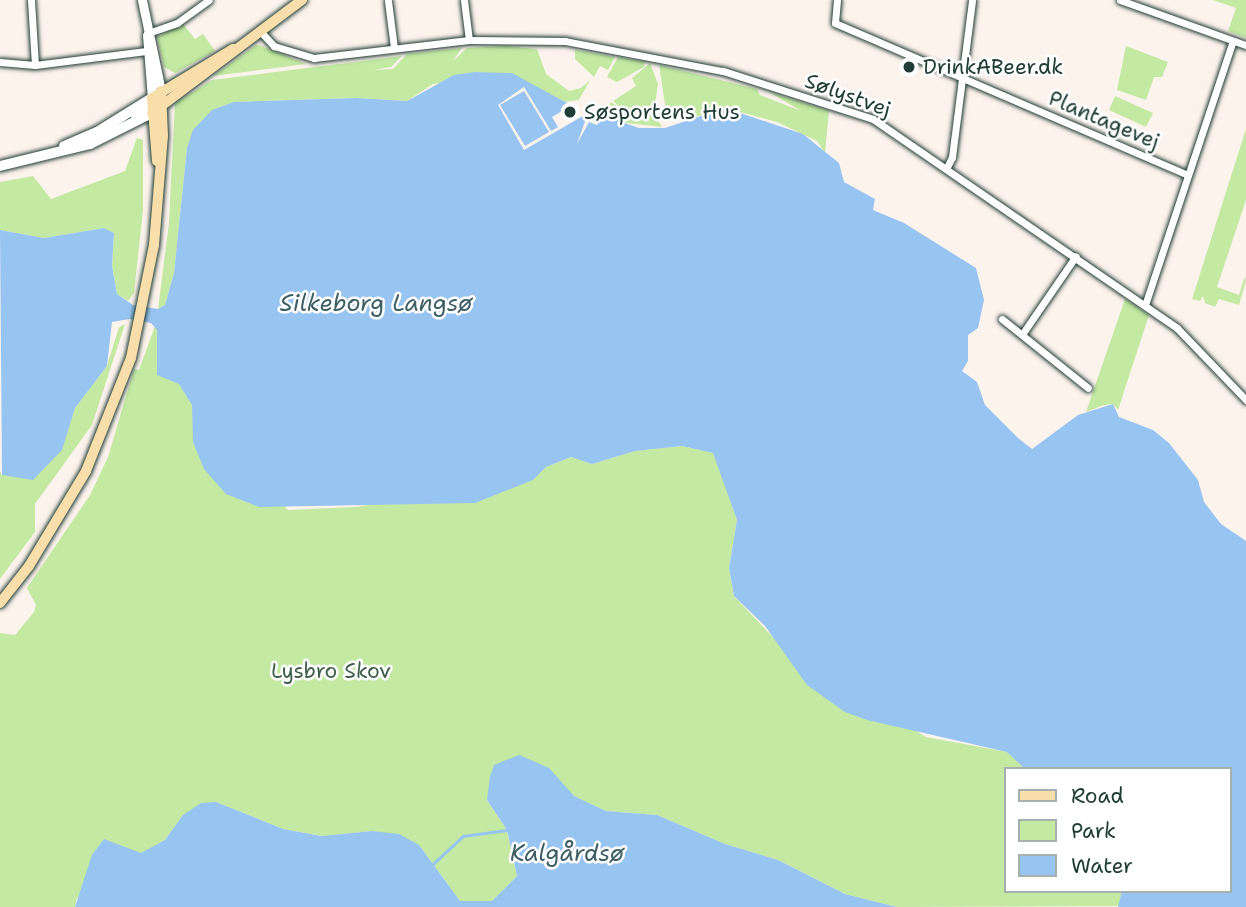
<!DOCTYPE html>
<meta charset="utf-8">
<style>
body{margin:0}
#map{position:relative;width:1246px;height:907px;overflow:hidden;background:#fdf3ed;font-family:"Shantell Sans",sans-serif}
div>[style]{position:absolute}
.green>*{inset:0;background:#c3e9a3}
.water>*{inset:0;background:#98c4f2}
.pier>*{inset:0;background:#fdf3ed}
.stream>*{height:2.5px;margin:-1.25px;padding:0 1.25px;transform-origin:1.25px;border-radius:1.25px;background:#98c4f2}
.roads{filter:drop-shadow(0 0 2px #1f3d34) drop-shadow(0 0 2px #1f3d34)}
.minor>*{height:7px;margin:-3.5px;padding:0 3.5px;transform-origin:3.5px;border-radius:3.5px;background:#fff}
.tertiary>*{height:9px;margin:-4.5px;padding:0 4.5px;transform-origin:4.5px;border-radius:4.5px;background:#fff}
.secondary>*{height:10px;margin:-5px;padding:0 5px;transform-origin:5px;border-radius:5px;background:#fff}
.primary>*{height:10px;margin:-5px;padding:0 5px;transform-origin:5px;border-radius:5px;background:#f8deab}
.dots>*{width:19px;height:19px;translate:-50% -50%;box-sizing:border-box;border:4px solid #fff;border-radius:50%}
span{translate:-50% -50%;white-space:nowrap;text-align:center;line-height:1.15;-webkit-text-stroke:5px #fff;paint-order:stroke}
.poi-label{font-size:21px;color:#1f3d34}
.left{translate:0 -50%;text-align:left}
.street-label{font-size:21px;color:#1f3d34}
.park-label{font-size:21px;color:#405f4a}
.water-label{font-size:23px;color:#3d5f64;font-style:italic}
.legend{position:absolute;left:1004px;top:767px;width:228px;height:126px;box-sizing:border-box;background:#fff;border:2px solid #a5b1ae;margin:0;padding:9px 12px;list-style:none;font-size:21px;color:#1f3d34}
.legend li{display:flex;align-items:center;gap:14px;height:35px}
.legend b{width:35px;border:2px solid #a5b1ae}
</style>
<div id="map">
<div class="green">
<i style="clip-path:polygon(1213px 0,1246px 0,1246px 38px,1228px 31px,1236px 8px)"></i>
<i style="clip-path:polygon(183px 24px,195px 39px,203px 34px,215px 51px,175px 73px,164px 67px,157px 37px)"></i>
<i style="clip-path:polygon(259px 45px,306px 64px,213px 76px,256px 45px)"></i>
<i style="clip-path:polygon(506px 46px,537px 49px,546px 74px,569px 91px,581px 88px,590px 80px,579px 100px,565px 102px,512px 74px,433px 84px,407px 101px,356px 98px,234px 102px,213px 110px,187px 148px,174px 273px,165px 305px,158px 309px,169px 223px,175px 103px,212px 80px,402px 56px,391px 67px,373px 70px,393px 69px,407px 54px,462px 48px,453px 61px,467px 48px)"></i>
<i style="clip-path:polygon(1126px 46px,1168px 62px,1162px 77px,1154px 77px,1146px 100px,1117px 90px)"></i>
<i style="clip-path:polygon(575px 50px,593px 53px,615px 57px,608px 70px,600px 66px,594px 77px,575px 59px)"></i>
<i style="clip-path:polygon(618px 57px,645px 62px,644px 67px,617px 82px,607px 77px)"></i>
<i style="clip-path:polygon(650px 63px,658px 84px,655px 104px,647px 110px,622px 109px,613px 101px,636px 86px,632px 78px)"></i>
<i style="clip-path:polygon(659px 65px,757px 89px,760px 95px,801px 111px,769px 92px,829px 111px,825px 153px,817px 141px,777px 122px,725px 108px,689px 119px,692px 110px,685px 111px,674px 121px,667px 118px)"></i>
<i style="clip-path:polygon(1115px 96px,1153px 113px,1146px 127px,1109px 110px)"></i>
<i style="clip-path:polygon(611px 102px,625px 112px,656px 116px,662px 127px,618px 122px,603px 115px)"></i>
<i style="clip-path:polygon(1246px 129px,1246px 200px,1217px 287px,1239px 295px,1245px 276px,1246px 281px,1239px 305px,1219px 299px,1215px 307px,1205px 303px,1203px 296px,1200px 301px,1192px 299px)"></i>
<i style="clip-path:polygon(137px 138px,143px 140px,143px 211px,134px 293px,128px 301px,117px 294px,112px 266px,114px 233px,104px 228px,44px 238px,0 230px,0 182px,33px 176px,51px 199px,125px 171px)"></i>
<i style="clip-path:polygon(1125px 299px,1149px 315px,1118px 410px,1113px 404px,1104px 405px,1086px 412px)"></i>
<i style="clip-path:polygon(125px 324px,92px 425px,35px 504px,35px 532px,0 579px,0 471px,2px 475px,61px 450px,75px 408px,107px 366px,119px 327px)"></i>
<i style="clip-path:polygon(155px 326px,192px 405px,288px 510px,355px 507px,533px 480px,546px 467px,571px 457px,592px 464px,635px 451px,682px 446px,714px 453px,737px 520px,729px 568px,734px 596px,785px 650px,926px 737px,1008px 752px,1025px 769px,1006px 769px,1006px 891px,1122px 891px,1120px 906px,897px 907px,845px 894px,778px 860px,725px 844px,657px 815px,606px 811px,574px 796px,551px 776px,487px 800px,507px 830px,517px 876px,492px 901px,460px 901px,419px 845px,372px 831px,323px 836px,283px 829px,216px 802px,183px 815px,165px 840px,77px 898px,75px 907px,0 907px,0 633px,15px 635px,34px 612px,36px 605px,27px 588px,90px 495px,108px 457px,134px 369px,139px 370px)"></i>
</div>
<div class="water">
<i style="clip-path:polygon(475px 72px,512px 73px,565px 102px,639px 128px,665px 128px,725px 108px,803px 134px,839px 163px,844px 182px,875px 199px,873px 210px,904px 223px,976px 268px,984px 300px,978px 328px,968px 335px,968px 361px,962px 371px,977px 382px,985px 405px,1018px 438px,1032px 449px,1078px 415px,1113px 404px,1119px 417px,1153px 430px,1169px 443px,1198px 480px,1204px 502px,1221px 524px,1246px 541px,1246px 907px,1118px 907px,1122px 891px,1230px 891px,1230px 769px,1025px 769px,1007px 752px,867px 720px,845px 712px,807px 685px,765px 626px,734px 596px,729px 568px,737px 520px,713px 453px,682px 446px,635px 451px,592px 464px,571px 457px,546px 467px,533px 480px,475px 503px,259px 507px,226px 494px,204px 469px,193px 442px,192px 405px,179px 384px,157px 375px,157px 330px,151px 323px,130px 319px,112px 322px,107px 366px,75px 408px,62px 450px,33px 480px,2px 475px,0 230px,44px 238px,104px 228px,114px 233px,112px 266px,117px 294px,133px 305px,158px 309px,165px 305px,174px 273px,187px 148px,193px 130px,212px 110px,234px 102px,356px 98px,407px 101px,454px 75px)"></i>
<i style="clip-path:polygon(519px 755px,549px 768px,574px 796px,606px 811px,657px 815px,725px 844px,778px 860px,845px 894px,897px 907px,75px 907px,92px 855px,104px 839px,141px 853px,165px 840px,183px 815px,201px 803px,216px 802px,283px 829px,322px 836px,372px 831px,399px 834px,419px 845px,460px 901px,492px 901px,517px 876px,507px 830px,487px 800px,490px 777px,494px 765px)"></i>
</div>
<div class="pier">
<i style="clip-path:polygon(evenodd,524px 87px,551px 131px,558px 127px,552px 117px,577px 102px,605px 111px,597px 125px,589px 122px,577px 144px,588px 113px,524px 150px,498px 105px,524px 87px,524px 91px,549px 132px,525px 146px,500px 105px,524px 91px)"></i>
</div>
<div class="stream">
<i style="left:433px;top:864px;width:41px;rotate:-43deg"></i>
<i style="left:463px;top:836px;width:44px;rotate:-7.8deg"></i>
</div>
<div class="roads">
<div class="minor">
<i style="left:31px;top:0;width:65px;rotate:86.5deg"></i>
<i style="left:464px;top:0;width:40px;rotate:82.9deg"></i>
<i style="left:837px;top:0;width:23px;rotate:95deg"></i>
<i style="left:835px;top:23px;width:384px;rotate:23.3deg"></i>
<i style="left:1120px;top:0;width:134px;rotate:19.7deg"></i>
<i style="left:388px;top:1px;width:47px;rotate:82.7deg"></i>
<i style="left:260px;top:31px;width:21px;rotate:47deg"></i>
<i style="left:274px;top:46px;width:42px;rotate:16.7deg"></i>
<i style="left:314px;top:58px;width:156px;rotate:-6.6deg"></i>
<i style="left:469px;top:40px;width:96px;rotate:0.6deg"></i>
<i style="left:565px;top:41px;width:161px;rotate:10.8deg"></i>
<i style="left:723px;top:71px;width:157px;rotate:17.7deg"></i>
<i style="left:873px;top:119px;width:369px;rotate:34.5deg"></i>
<i style="left:1177px;top:328px;width:100px;rotate:46.2deg"></i>
<i style="left:148px;top:33px;width:31px;rotate:-19deg"></i>
<i style="left:177px;top:23px;width:39px;rotate:-36deg"></i>
<i style="left:0;top:62px;width:35px;rotate:5deg"></i>
<i style="left:35px;top:65px;width:112px;rotate:-7.2deg"></i>
<i style="left:947px;top:167px;width:11px;rotate:-63deg"></i>
<i style="left:952px;top:157px;width:158px;rotate:-82.7deg"></i>
<i style="left:1145px;top:305px;width:278px;rotate:-71.6deg"></i>
<i style="left:1002px;top:319px;width:110px;rotate:38.7deg"></i>
<i style="left:1023px;top:333px;width:93px;rotate:-55.5deg"></i>
</div>
<div class="tertiary">
<i style="left:147px;top:35px;width:63px;rotate:85.5deg"></i>
<i style="left:135px;top:117px;width:20px;rotate:-33deg"></i>
<i style="left:152px;top:106px;width:17px;rotate:-59deg"></i>
<i style="left:161px;top:91px;width:93px;rotate:-101.8deg"></i>
</div>
<div class="secondary">
<i style="left:64px;top:146px;width:36px;rotate:-23deg"></i>
<i style="left:97px;top:132px;width:65px;rotate:-31.7deg"></i>
<i style="left:0;top:166px;width:93px;rotate:-13.7deg"></i>
<i style="left:90px;top:144px;width:69px;rotate:-26.6deg"></i>
</div>
<div class="primary">
<i style="left:152px;top:113px;width:188px;rotate:-37deg"></i>
<i style="left:157px;top:161px;width:63px;rotate:-94.5deg"></i>
<i style="left:152px;top:98px;width:95px;rotate:-31.2deg"></i>
<i style="left:0;top:603px;width:47px;rotate:-51.9deg"></i>
<i style="left:29px;top:566px;width:111px;rotate:-59deg"></i>
<i style="left:86px;top:471px;width:122px;rotate:-68.3deg"></i>
<i style="left:131px;top:358px;width:115px;rotate:-78.5deg"></i>
<i style="left:154px;top:245px;width:109px;rotate:-85.3deg"></i>
<i style="left:163px;top:136px;width:45px;rotate:-92.5deg"></i>
</div>
</div>
<div class="dots">
<i style="left:909px;top:67px;background:#1f3d34"></i>
<i style="left:570px;top:112px;background:#1f3d34"></i>
</div>
<div class="poi-label">
<span class="left" style="left:923px;top:67px">DrinkABeer.dk</span>
<span class="left" style="left:584px;top:112px">Søsportens Hus</span>
</div>
<div class="street-label">
<span style="left:848px;top:95px;rotate:20deg">Sølystvej</span>
<span style="left:1104px;top:120px;rotate:23deg">Plantagevej</span>
</div>
<div class="park-label">
<span style="left:331px;top:671px">Lysbro Skov</span>
</div>
<div class="water-label">
<span style="left:376px;top:303px">Silkeborg Langsø</span>
<span style="left:567px;top:853px">Kalgårdsø</span>
</div>
<ul class="legend">
<li><b style="height:9px;background:#f8deab"></b>Road</li>
<li><b style="height:19px;background:#c3e9a3"></b>Park</li>
<li><b style="height:19px;background:#98c4f2"></b>Water</li>
</ul>
</div>
